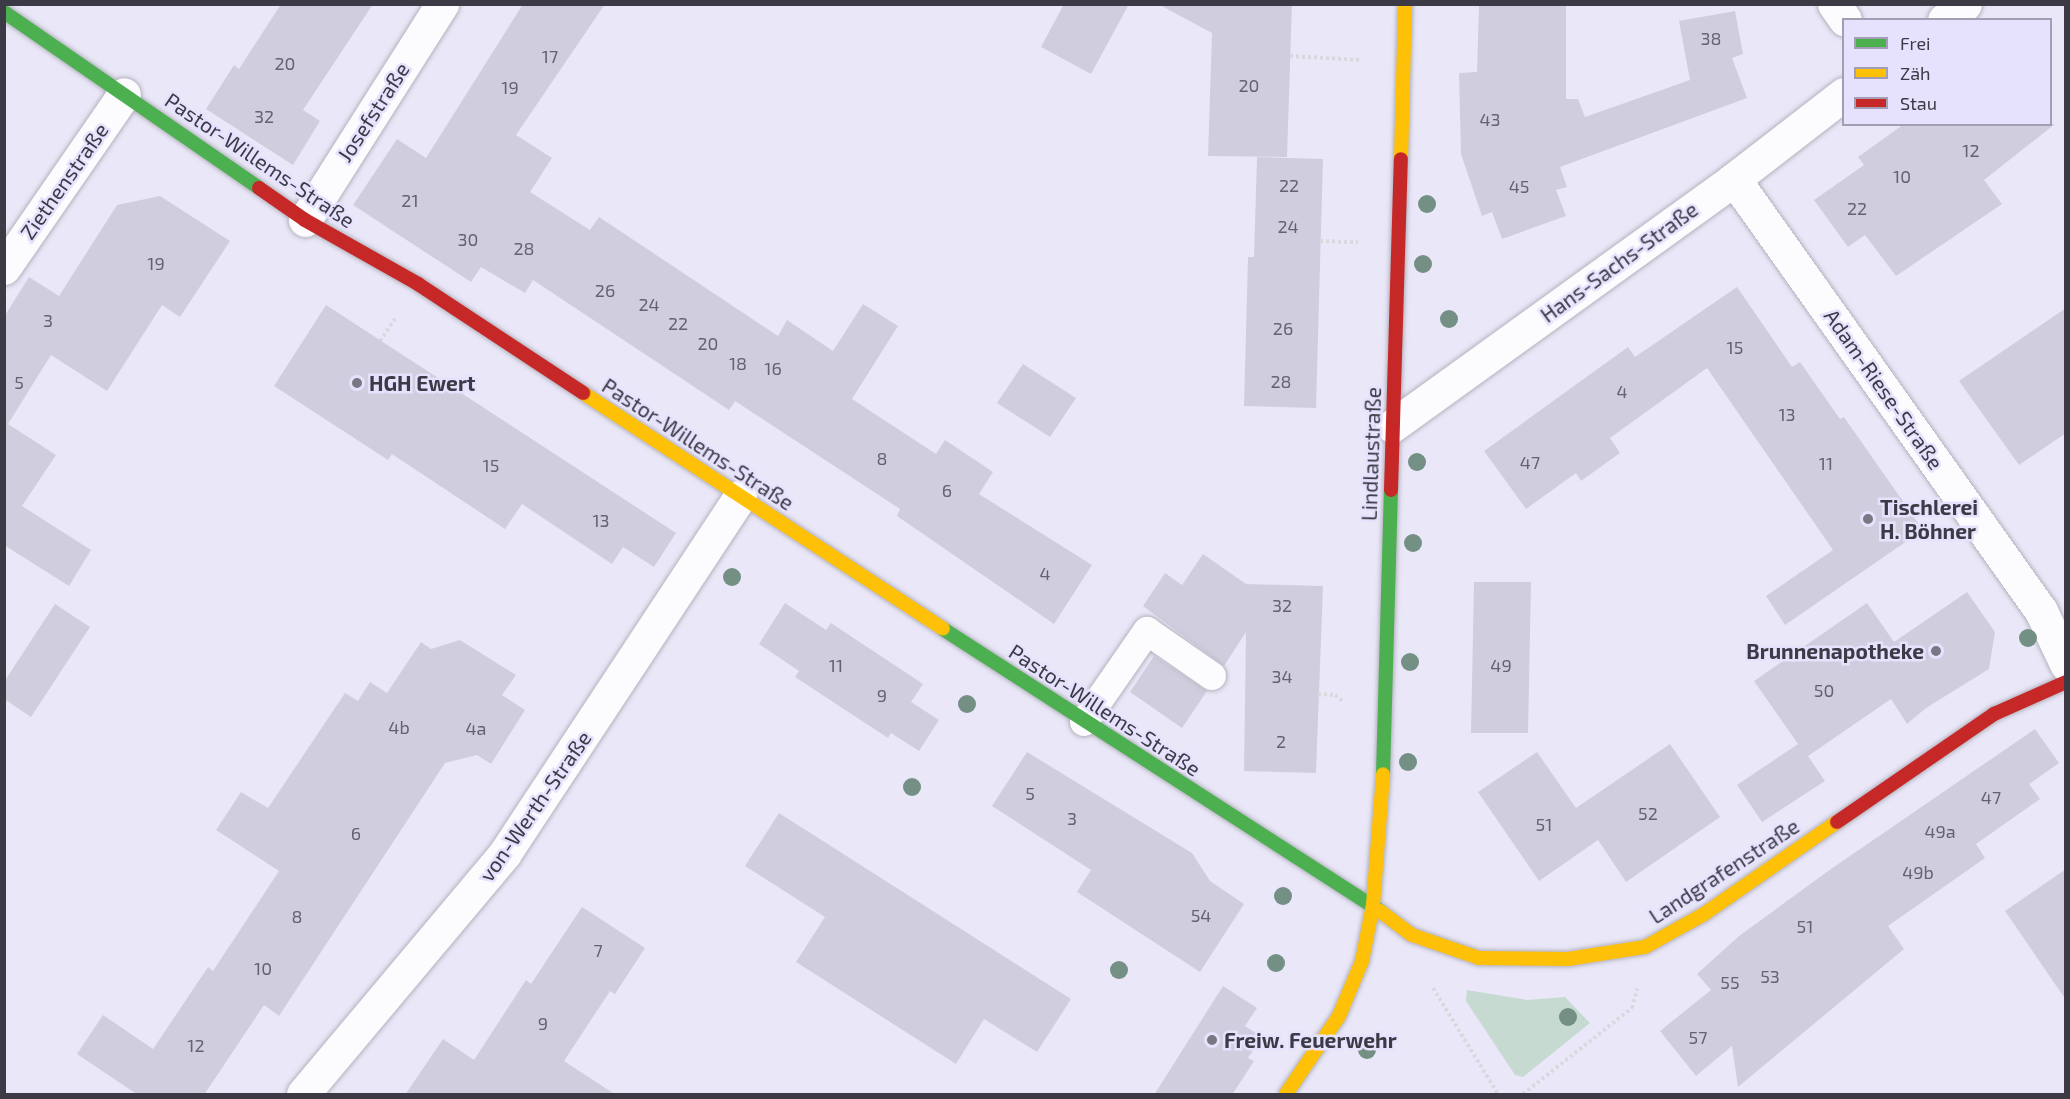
<!DOCTYPE html>
<meta charset="utf-8">
<style>
body{margin:0}
#map{position:relative;width:2070px;height:1099px;overflow:hidden;background:#eae8f8;font-family:"Exo 2",sans-serif}
div>[style]{position:absolute}
.green>*{inset:0;background:#c7dad2}
.building>*{inset:0;background:#d0cede}
.path>*{height:4px;margin-top:-2px;transform-origin:0;background:repeating-linear-gradient(90deg,#d9d9dd 0 3px,transparent 0 6px)}
.roads{filter:drop-shadow(0 0 2px #b4b2be) drop-shadow(0 0 2px #b4b2be)}
.lane>*{height:28px;margin:-14px;padding:0 14px;transform-origin:14px;border-radius:14px;background:#fcfcfe}
.street>*{height:33px;margin:-16.5px;padding:0 16.5px;transform-origin:16.5px;border-radius:16.5px;background:#fcfcfe}
.fast>*{height:14px;margin:-7px;padding:0 7px;transform-origin:7px;border-radius:7px;background:#4caf50}
.slow>*{height:14px;margin:-7px;padding:0 7px;transform-origin:7px;border-radius:7px;background:#ffc107}
.jam>*{height:14px;margin:-7px;padding:0 7px;transform-origin:7px;border-radius:7px;background:#c62828}
.trees>*{width:18px;height:18px;margin:-9px;border-radius:50%;background:#748f84}
.dots>*{width:16px;height:16px;translate:-50% -50%;box-sizing:border-box;border:3px solid #e6e2fe;border-radius:50%}
span{translate:-50% -50%;white-space:nowrap;text-align:center;line-height:1.15;-webkit-text-stroke:5px #e6e2fe;paint-order:stroke}
.number-label{font-size:18px;color:#646370}
.number-label span{-webkit-text-stroke-width:0}
.street-label{font-size:21px;color:#3b3a45}
.poi-label{font-size:21px;color:#3b3a45;font-weight:700}
.left{translate:0 -50%;text-align:left}
.right{translate:-100% -50%;text-align:right}
.frame{position:absolute;inset:0;border:6px solid #3b3a45;pointer-events:none}
.legend{position:absolute;left:1842px;top:18px;width:210px;height:108px;box-sizing:border-box;background:#e6e2fe;border:2px solid #a29fb4;margin:0;padding:8px 10px;list-style:none;font-size:18px;color:#3b3a45}
.legend li{display:flex;align-items:center;gap:12px;height:30px}
.legend b{width:30px;border:2px solid #a29fb4}
</style>
<div id="map">
<div class="green">
<i style="clip-path:polygon(1467px 990px,1527px 1000px,1565px 997px,1590px 1023px,1523px 1077px,1515px 1075px,1466px 1001px)"></i>
</div>
<div class="building">
<i style="clip-path:polygon(281px 4px,373px 4px,303px 110px,320px 121px,293px 165px,206px 109px,234px 65px,239px 69px)"></i>
<i style="clip-path:polygon(523px 4px,605px 4px,516px 135px,552px 158px,530px 192px,590px 230px,599px 217px,778px 336px,787px 320px,833px 351px,863px 304px,898px 326px,852px 399px,936px 454px,945px 440px,993px 472px,979px 494px,1092px 565px,1054px 624px,897px 516px,900px 509px,735px 401px,729px 410px,533px 280px,525px 293px,481px 267px,471px 282px,353px 205px,397px 139px,426px 158px)"></i>
<i style="clip-path:polygon(1064px 4px,1129px 4px,1091px 74px,1041px 47px)"></i>
<i style="clip-path:polygon(1158px 4px,1292px 4px,1287px 157px,1208px 156px,1212px 33px)"></i>
<i style="clip-path:polygon(1479px 4px,1566px 4px,1566px 99px,1578px 99px,1585px 117px,1690px 80px,1679px 21px,1735px 11px,1743px 54px,1732px 58px,1747px 98px,1560px 167px,1567px 187px,1556px 190px,1566px 216px,1502px 239px,1492px 212px,1482px 216px,1461px 154px,1459px 73px,1477px 72px)"></i>
<i style="clip-path:polygon(1904px 124px,2055px 124px,1984px 180px,2002px 204px,1896px 276px,1865px 235px,1848px 247px,1814px 200px,1864px 165px,1858px 157px)"></i>
<i style="clip-path:polygon(1257px 157px,1323px 159px,1316px 408px,1244px 406px,1248px 257px,1254px 257px)"></i>
<i style="clip-path:polygon(160px 196px,230px 241px,180px 317px,162px 305px,107px 391px,51px 355px,8px 424px,56px 455px,22px 506px,91px 550px,69px 586px,4px 545px,4px 317px,29px 277px,59px 296px,117px 205px)"></i>
<i style="clip-path:polygon(1737px 287px,1792px 367px,1800px 362px,1840px 419px,1844px 417px,1923px 530px,1785px 625px,1766px 596px,1833px 550px,1707px 368px,1610px 438px,1620px 453px,1581px 481px,1576px 473px,1526px 509px,1484px 451px,1628px 347px,1635px 357px)"></i>
<i style="clip-path:polygon(326px 305px,676px 533px,654px 567px,623px 547px,612px 564px,522px 504px,505px 529px,392px 454px,388px 460px,274px 386px)"></i>
<i style="clip-path:polygon(2066px 308px,2066px 433px,2019px 465px,1959px 381px)"></i>
<i style="clip-path:polygon(1023px 364px,1076px 398px,1050px 437px,997px 403px)"></i>
<i style="clip-path:polygon(1203px 554px,1246px 584px,1323px 586px,1316px 773px,1244px 771px,1246px 632px,1224px 666px,1143px 606px,1165px 573px,1182px 585px)"></i>
<i style="clip-path:polygon(1474px 582px,1531px 582px,1528px 733px,1471px 733px)"></i>
<i style="clip-path:polygon(1967px 592px,1995px 632px,1989px 669px,1926px 708px,1907px 724px,1891px 699px,1808px 756px,1825px 781px,1762px 822px,1737px 785px,1798px 744px,1754px 681px,1867px 603px,1894px 642px)"></i>
<i style="clip-path:polygon(785px 603px,826px 630px,831px 623px,923px 684px,911px 702px,939px 720px,919px 751px,891px 733px,888px 738px,795px 677px,799px 671px,759px 644px)"></i>
<i style="clip-path:polygon(55px 604px,90px 627px,31px 717px,4px 699px,4px 682px)"></i>
<i style="clip-path:polygon(460px 640px,516px 675px,502px 695px,525px 710px,491px 764px,477px 755px,445px 763px,279px 1016px,264px 1005px,204px 1095px,138px 1095px,77px 1054px,103px 1015px,153px 1049px,208px 967px,213px 971px,279px 871px,216px 830px,241px 792px,268px 808px,345px 693px,358px 701px,370px 682px,387px 693px,421px 642px,431px 649px)"></i>
<i style="clip-path:polygon(1154px 656px,1207px 691px,1182px 728px,1130px 692px)"></i>
<i style="clip-path:polygon(2035px 729px,2059px 763px,2029px 784px,2040px 799px,1976px 844px,1985px 858px,1888px 926px,1904px 949px,1738px 1087px,1732px 1046px,1696px 1076px,1660px 1031px,1711px 990px,1697px 974px,1739px 936px,1831px 869px)"></i>
<i style="clip-path:polygon(1670px 744px,1720px 817px,1626px 882px,1598px 840px,1539px 881px,1478px 792px,1537px 752px,1576px 808px)"></i>
<i style="clip-path:polygon(1027px 752px,1192px 853px,1210px 881px,1244px 904px,1200px 972px,1077px 892px,1091px 870px,992px 806px)"></i>
<i style="clip-path:polygon(779px 813px,1071px 999px,1037px 1052px,984px 1019px,956px 1064px,796px 962px,825px 917px,745px 866px)"></i>
<i style="clip-path:polygon(2066px 869px,2066px 1000px,2005px 911px)"></i>
<i style="clip-path:polygon(582px 907px,645px 948px,615px 994px,610px 991px,564px 1061px,616px 1095px,405px 1095px,443px 1039px,474px 1060px,526px 980px,531px 984px)"></i>
<i style="clip-path:polygon(1223px 986px,1257px 1008px,1245px 1026px,1262px 1037px,1248px 1058px,1254px 1061px,1232px 1095px,1154px 1095px)"></i>
</div>
<div class="path">
<i style="left:1290px;top:56px;width:71px;rotate:3.2deg"></i>
<i style="left:1320px;top:241px;width:38px;rotate:2deg"></i>
<i style="left:380px;top:341px;width:27px;rotate:-56deg"></i>
<i style="left:1318px;top:694px;width:17px;rotate:3deg"></i>
<i style="left:1335px;top:695px;width:11px;rotate:38deg"></i>
<i style="left:1433px;top:988px;width:124px;rotate:58.5deg"></i>
<i style="left:1523px;top:1094px;width:139px;rotate:-38.3deg"></i>
<i style="left:1632px;top:1008px;width:20px;rotate:-75deg"></i>
</div>
<div class="roads">
<div class="lane">
<i style="left:1084px;top:722px;width:111px;rotate:-55.3deg"></i>
<i style="left:1147px;top:631px;width:79px;rotate:34.7deg"></i>
</div>
<div class="street">
<i style="left:1834px;top:4px;width:19px;rotate:55deg"></i>
<i style="left:1944px;top:20px;width:26px;rotate:-37deg"></i>
<i style="left:1734px;top:179px;width:530px;rotate:54.6deg"></i>
<i style="left:2041px;top:611px;width:59px;rotate:64.7deg"></i>
<i style="left:305px;top:220px;width:256px;rotate:-57.6deg"></i>
<i style="left:4px;top:268px;width:211px;rotate:-55.4deg"></i>
<i style="left:1392px;top:426px;width:422px;rotate:-35.8deg"></i>
<i style="left:1734px;top:179px;width:139px;rotate:-37.7deg"></i>
<i style="left:303px;top:1094px;width:314px;rotate:-50deg"></i>
<i style="left:505px;top:853px;width:427px;rotate:-56.6deg"></i>
</div>
<div class="fast">
<i style="left:4px;top:12px;width:310px;rotate:34.6deg"></i>
<i style="left:943px;top:629px;width:520px;rotate:32.83deg"></i>
<i style="left:1383px;top:774px;width:284px;rotate:-88.4deg"></i>
</div>
<div class="slow">
<i style="left:1401px;top:159px;width:155px;rotate:-88.5deg"></i>
<i style="left:583px;top:393px;width:430px;rotate:33.2deg"></i>
<i style="left:1380px;top:911px;width:40px;rotate:37deg"></i>
<i style="left:1412px;top:935px;width:71px;rotate:18.9deg"></i>
<i style="left:1479px;top:958px;width:89px;rotate:0.6deg"></i>
<i style="left:1568px;top:959px;width:78px;rotate:-8.9deg"></i>
<i style="left:1645px;top:947px;width:68px;rotate:-29.2deg"></i>
<i style="left:1704px;top:914px;width:162px;rotate:-34.7deg"></i>
<i style="left:1286px;top:1094px;width:94px;rotate:-55.8deg"></i>
<i style="left:1339px;top:1016px;width:60px;rotate:-67.3deg"></i>
<i style="left:1362px;top:961px;width:57px;rotate:-78.9deg"></i>
<i style="left:1373px;top:905px;width:131px;rotate:-85.6deg"></i>
</div>
<div class="jam">
<i style="left:259px;top:188px;width:56px;rotate:34.8deg"></i>
<i style="left:305px;top:220px;width:130px;rotate:29.5deg"></i>
<i style="left:418px;top:284px;width:198px;rotate:33.4deg"></i>
<i style="left:1391px;top:490px;width:331px;rotate:-88.3deg"></i>
<i style="left:1837px;top:822px;width:191px;rotate:-34.5deg"></i>
<i style="left:1994px;top:714px;width:79px;rotate:-24deg"></i>
</div>
</div>
<div class="trees">
<i style="left:1427px;top:204px"></i>
<i style="left:1423px;top:264px"></i>
<i style="left:1449px;top:319px"></i>
<i style="left:1417px;top:462px"></i>
<i style="left:1413px;top:543px"></i>
<i style="left:732px;top:577px"></i>
<i style="left:2028px;top:638px"></i>
<i style="left:1410px;top:662px"></i>
<i style="left:967px;top:704px"></i>
<i style="left:1408px;top:762px"></i>
<i style="left:912px;top:787px"></i>
<i style="left:1283px;top:896px"></i>
<i style="left:1276px;top:963px"></i>
<i style="left:1119px;top:970px"></i>
<i style="left:1568px;top:1017px"></i>
<i style="left:1367px;top:1050px"></i>
</div>
<div class="dots">
<i style="left:357px;top:383px;background:#787784"></i>
<i style="left:1868px;top:519px;background:#787784"></i>
<i style="left:1936px;top:651px;background:#787784"></i>
<i style="left:1212px;top:1040px;background:#787784"></i>
</div>
<div class="number-label">
<span style="left:1711px;top:38px">38</span>
<span style="left:550px;top:56px">17</span>
<span style="left:285px;top:63px">20</span>
<span style="left:1249px;top:85px">20</span>
<span style="left:510px;top:87px">19</span>
<span style="left:264px;top:116px">32</span>
<span style="left:1490px;top:119px">43</span>
<span style="left:1971px;top:150px">12</span>
<span style="left:1902px;top:176px">10</span>
<span style="left:1289px;top:185px">22</span>
<span style="left:1519px;top:186px">45</span>
<span style="left:410px;top:200px">21</span>
<span style="left:1857px;top:208px">22</span>
<span style="left:1288px;top:226px">24</span>
<span style="left:468px;top:239px">30</span>
<span style="left:524px;top:248px">28</span>
<span style="left:156px;top:263px">19</span>
<span style="left:605px;top:290px">26</span>
<span style="left:649px;top:304px">24</span>
<span style="left:48px;top:320px">3</span>
<span style="left:678px;top:323px">22</span>
<span style="left:1283px;top:328px">26</span>
<span style="left:708px;top:343px">20</span>
<span style="left:1735px;top:347px">15</span>
<span style="left:738px;top:363px">18</span>
<span style="left:773px;top:368px">16</span>
<span style="left:1281px;top:381px">28</span>
<span style="left:19px;top:382px">5</span>
<span style="left:1622px;top:391px">4</span>
<span style="left:1787px;top:414px">13</span>
<span style="left:882px;top:458px">8</span>
<span style="left:1530px;top:462px">47</span>
<span style="left:1826px;top:463px">11</span>
<span style="left:491px;top:465px">15</span>
<span style="left:947px;top:490px">6</span>
<span style="left:601px;top:520px">13</span>
<span style="left:1045px;top:573px">4</span>
<span style="left:1282px;top:605px">32</span>
<span style="left:836px;top:665px">11</span>
<span style="left:1501px;top:665px">49</span>
<span style="left:1282px;top:676px">34</span>
<span style="left:1824px;top:690px">50</span>
<span style="left:882px;top:695px">9</span>
<span style="left:399px;top:727px">4b</span>
<span style="left:476px;top:728px">4a</span>
<span style="left:1281px;top:741px">2</span>
<span style="left:1030px;top:793px">5</span>
<span style="left:1991px;top:797px">47</span>
<span style="left:1648px;top:813px">52</span>
<span style="left:1072px;top:818px">3</span>
<span style="left:1544px;top:824px">51</span>
<span style="left:1940px;top:831px">49a</span>
<span style="left:356px;top:833px">6</span>
<span style="left:1918px;top:872px">49b</span>
<span style="left:1201px;top:915px">54</span>
<span style="left:297px;top:916px">8</span>
<span style="left:1805px;top:926px">51</span>
<span style="left:598px;top:950px">7</span>
<span style="left:263px;top:968px">10</span>
<span style="left:1770px;top:976px">53</span>
<span style="left:1730px;top:982px">55</span>
<span style="left:543px;top:1023px">9</span>
<span style="left:1698px;top:1037px">57</span>
<span style="left:196px;top:1045px">12</span>
</div>
<div class="street-label">
<span style="left:373px;top:112px;rotate:-57deg">Josefstraße</span>
<span style="left:260px;top:160px;rotate:34deg">Pastor-Willems-Straße</span>
<span style="left:64px;top:181px;rotate:-55deg">Ziethenstraße</span>
<span style="left:1619px;top:262px;rotate:-36deg">Hans-Sachs-Straße</span>
<span style="left:1884px;top:389px;rotate:55deg">Adam-Riese-Straße</span>
<span style="left:698px;top:444px;rotate:33deg">Pastor-Willems-Straße</span>
<span style="left:1371px;top:454px;rotate:-88deg">Lindlaustraße</span>
<span style="left:1105px;top:710px;rotate:33deg">Pastor-Willems-Straße</span>
<span style="left:535px;top:806px;rotate:-55deg">von-Werth-Straße</span>
<span style="left:1724px;top:871px;rotate:-33deg">Landgrafenstraße</span>
</div>
<div class="poi-label">
<span class="left" style="left:369px;top:383px">HGH Ewert</span>
<span class="left" style="left:1880px;top:519px">Tischlerei<br>H. Böhner</span>
<span class="right" style="left:1924px;top:651px">Brunnenapotheke</span>
<span class="left" style="left:1224px;top:1040px">Freiw. Feuerwehr</span>
</div>
<div class="frame"></div>
<ul class="legend">
<li><b style="height:8px;background:#4caf50"></b>Frei</li>
<li><b style="height:8px;background:#ffc107"></b>Zäh</li>
<li><b style="height:8px;background:#c62828"></b>Stau</li>
</ul>
</div>
